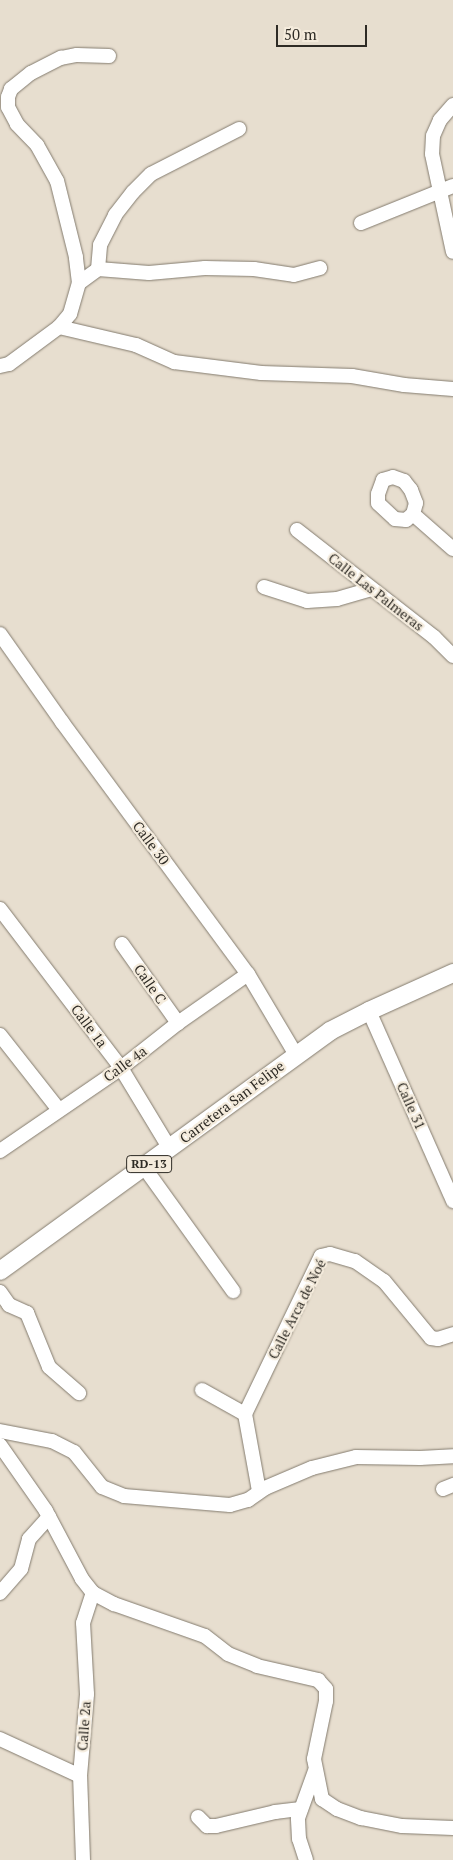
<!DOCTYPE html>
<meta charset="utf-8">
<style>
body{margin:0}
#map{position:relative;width:453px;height:1860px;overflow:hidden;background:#e7decf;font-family:"PT Serif",serif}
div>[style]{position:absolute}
.roads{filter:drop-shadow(0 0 1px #837b6e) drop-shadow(0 0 1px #837b6e)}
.minor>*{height:14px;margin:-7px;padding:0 7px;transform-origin:7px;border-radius:7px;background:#fff}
.major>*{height:18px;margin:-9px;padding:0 9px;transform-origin:9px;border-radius:9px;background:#fff}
span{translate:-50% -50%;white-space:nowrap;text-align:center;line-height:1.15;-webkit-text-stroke:4.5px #f4ebdc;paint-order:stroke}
.shield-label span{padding:1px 4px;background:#f4ebdc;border:1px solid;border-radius:4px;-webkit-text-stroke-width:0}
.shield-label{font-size:12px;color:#2e2b25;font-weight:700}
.street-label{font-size:14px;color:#2e2b25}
.scale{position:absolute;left:276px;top:25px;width:91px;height:22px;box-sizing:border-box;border:2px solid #2e2b25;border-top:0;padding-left:6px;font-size:15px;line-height:18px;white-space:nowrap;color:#2e2b25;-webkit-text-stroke:4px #f4ebdc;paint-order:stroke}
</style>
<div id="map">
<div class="roads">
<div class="minor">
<i style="left:453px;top:105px;width:20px;rotate:131deg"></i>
<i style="left:440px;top:120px;width:17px;rotate:114deg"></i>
<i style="left:433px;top:136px;width:18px;rotate:93deg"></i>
<i style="left:432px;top:154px;width:100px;rotate:77.9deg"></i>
<i style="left:361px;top:223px;width:99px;rotate:-21.9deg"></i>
<i style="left:98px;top:269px;width:24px;rotate:-85deg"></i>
<i style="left:100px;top:245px;width:34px;rotate:-63deg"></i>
<i style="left:115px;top:215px;width:29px;rotate:-52deg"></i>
<i style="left:133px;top:192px;width:25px;rotate:-45deg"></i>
<i style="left:151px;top:174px;width:99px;rotate:-27.1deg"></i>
<i style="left:79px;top:283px;width:24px;rotate:-36deg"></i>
<i style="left:98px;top:269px;width:51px;rotate:4.5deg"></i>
<i style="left:149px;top:273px;width:56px;rotate:-5.1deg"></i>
<i style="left:205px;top:268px;width:49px;rotate:1.2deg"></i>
<i style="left:254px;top:269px;width:40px;rotate:8.5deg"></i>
<i style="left:294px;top:275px;width:27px;rotate:-15deg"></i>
<i style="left:59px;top:327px;width:79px;rotate:13.2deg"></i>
<i style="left:136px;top:345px;width:42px;rotate:24.1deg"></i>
<i style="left:174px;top:362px;width:88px;rotate:7.2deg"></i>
<i style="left:261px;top:373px;width:91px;rotate:1.9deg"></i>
<i style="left:352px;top:376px;width:53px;rotate:9.8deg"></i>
<i style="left:404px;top:385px;width:49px;rotate:4.7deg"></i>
<i style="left:0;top:366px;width:9px;rotate:-13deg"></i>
<i style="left:9px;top:364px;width:62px;rotate:-36.5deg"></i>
<i style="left:59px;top:327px;width:17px;rotate:-50deg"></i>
<i style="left:70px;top:314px;width:32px;rotate:-74deg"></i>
<i style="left:79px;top:283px;width:26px;rotate:-97deg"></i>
<i style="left:76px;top:257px;width:78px;rotate:-104deg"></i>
<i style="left:57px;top:181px;width:41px;rotate:-119.1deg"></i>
<i style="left:37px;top:145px;width:29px;rotate:-134deg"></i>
<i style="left:17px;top:124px;width:19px;rotate:-118deg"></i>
<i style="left:8px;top:107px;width:10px;rotate:-90deg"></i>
<i style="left:8px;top:97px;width:9px;rotate:-69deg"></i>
<i style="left:11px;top:89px;width:26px;rotate:-39deg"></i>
<i style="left:31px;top:73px;width:34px;rotate:-27deg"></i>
<i style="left:61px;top:58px;width:16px;rotate:-11deg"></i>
<i style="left:77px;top:55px;width:32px;rotate:2deg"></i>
<i style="left:393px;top:477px;width:12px;rotate:20deg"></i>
<i style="left:404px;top:481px;width:11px;rotate:52deg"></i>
<i style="left:411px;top:490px;width:14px;rotate:69deg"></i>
<i style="left:416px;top:503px;width:11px;rotate:105deg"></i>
<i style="left:413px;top:514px;width:9px;rotate:139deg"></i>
<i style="left:406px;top:520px;width:11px;rotate:-175deg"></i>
<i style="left:395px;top:519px;width:23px;rotate:-137deg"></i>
<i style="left:378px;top:503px;width:9px;rotate:-90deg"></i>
<i style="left:378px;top:494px;width:15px;rotate:-70deg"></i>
<i style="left:383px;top:480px;width:10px;rotate:-17deg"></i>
<i style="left:413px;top:514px;width:53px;rotate:41.2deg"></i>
<i style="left:297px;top:530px;width:174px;rotate:38deg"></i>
<i style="left:434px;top:637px;width:27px;rotate:45deg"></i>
<i style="left:264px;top:587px;width:45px;rotate:18deg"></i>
<i style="left:307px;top:601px;width:30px;rotate:-4deg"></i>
<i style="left:337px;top:599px;width:35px;rotate:-16deg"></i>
<i style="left:0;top:634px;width:108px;rotate:54.8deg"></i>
<i style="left:62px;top:722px;width:313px;rotate:53.6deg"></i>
<i style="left:248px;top:974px;width:94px;rotate:59.3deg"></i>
<i style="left:0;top:909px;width:200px;rotate:52.7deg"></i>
<i style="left:121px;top:1068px;width:95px;rotate:58.8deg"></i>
<i style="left:122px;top:944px;width:97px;rotate:54.7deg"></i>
<i style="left:369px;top:1011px;width:208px;rotate:66.1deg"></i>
<i style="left:0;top:1035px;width:95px;rotate:51.8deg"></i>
<i style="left:0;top:1151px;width:147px;rotate:-34.4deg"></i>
<i style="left:121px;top:1068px;width:73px;rotate:-38.3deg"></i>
<i style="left:178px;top:1023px;width:85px;rotate:-35deg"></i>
<i style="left:144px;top:1167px;width:153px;rotate:54.3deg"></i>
<i style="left:0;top:1292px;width:16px;rotate:55deg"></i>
<i style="left:9px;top:1305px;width:20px;rotate:24deg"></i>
<i style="left:27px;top:1313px;width:58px;rotate:67.8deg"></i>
<i style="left:49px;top:1367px;width:40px;rotate:41deg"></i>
<i style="left:202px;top:1390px;width:49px;rotate:29.2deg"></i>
<i style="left:0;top:1431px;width:53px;rotate:10.9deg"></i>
<i style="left:52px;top:1441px;width:25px;rotate:27deg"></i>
<i style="left:74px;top:1452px;width:45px;rotate:51.3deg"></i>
<i style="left:102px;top:1487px;width:24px;rotate:22deg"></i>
<i style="left:124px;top:1496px;width:106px;rotate:4.9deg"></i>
<i style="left:230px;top:1505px;width:19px;rotate:-16deg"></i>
<i style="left:248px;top:1500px;width:21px;rotate:-35deg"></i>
<i style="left:265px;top:1488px;width:51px;rotate:-23.1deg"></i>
<i style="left:312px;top:1468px;width:45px;rotate:-14deg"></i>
<i style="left:356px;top:1457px;width:64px;rotate:0.9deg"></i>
<i style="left:420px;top:1458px;width:33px;rotate:-3deg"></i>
<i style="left:0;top:1445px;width:80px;rotate:55.1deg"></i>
<i style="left:46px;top:1511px;width:77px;rotate:62.1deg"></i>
<i style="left:82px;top:1579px;width:18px;rotate:52deg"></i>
<i style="left:93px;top:1593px;width:24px;rotate:28deg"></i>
<i style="left:114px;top:1604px;width:96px;rotate:19.4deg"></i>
<i style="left:205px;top:1636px;width:29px;rotate:38deg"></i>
<i style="left:228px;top:1654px;width:31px;rotate:22deg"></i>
<i style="left:257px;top:1666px;width:63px;rotate:12.9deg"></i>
<i style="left:318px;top:1680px;width:12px;rotate:48deg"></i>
<i style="left:326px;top:1689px;width:12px;rotate:90deg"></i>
<i style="left:326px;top:1701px;width:59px;rotate:101.7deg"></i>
<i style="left:314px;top:1759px;width:41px;rotate:78.7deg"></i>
<i style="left:322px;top:1799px;width:18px;rotate:34deg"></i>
<i style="left:337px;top:1809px;width:26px;rotate:21deg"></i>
<i style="left:361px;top:1818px;width:42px;rotate:11deg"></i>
<i style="left:402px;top:1826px;width:51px;rotate:2.2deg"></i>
<i style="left:443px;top:1489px;width:11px;rotate:-22deg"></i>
<i style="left:259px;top:1491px;width:78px;rotate:-100.3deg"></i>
<i style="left:245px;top:1414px;width:175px;rotate:-64.3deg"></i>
<i style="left:321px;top:1256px;width:9px;rotate:-13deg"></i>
<i style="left:330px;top:1254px;width:26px;rotate:16deg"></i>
<i style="left:355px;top:1261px;width:35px;rotate:35deg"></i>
<i style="left:384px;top:1281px;width:74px;rotate:50.5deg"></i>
<i style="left:431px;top:1338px;width:7px;rotate:8deg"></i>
<i style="left:438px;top:1339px;width:16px;rotate:-18deg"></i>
<i style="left:0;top:1593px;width:32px;rotate:-49deg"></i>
<i style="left:21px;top:1569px;width:31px;rotate:-75deg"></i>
<i style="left:29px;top:1539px;width:30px;rotate:-48deg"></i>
<i style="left:0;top:1739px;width:88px;rotate:24.8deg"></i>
<i style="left:198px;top:1817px;width:13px;rotate:45deg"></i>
<i style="left:207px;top:1826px;width:9px"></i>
<i style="left:216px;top:1826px;width:61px;rotate:-13.3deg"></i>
<i style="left:275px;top:1812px;width:26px;rotate:-7deg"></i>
<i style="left:83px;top:1860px;width:84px;rotate:-92deg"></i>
<i style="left:80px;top:1776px;width:82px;rotate:-85.1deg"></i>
<i style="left:87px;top:1694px;width:71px;rotate:-93.2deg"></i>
<i style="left:83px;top:1623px;width:32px;rotate:-72deg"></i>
<i style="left:306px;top:1860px;width:22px;rotate:-108deg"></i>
<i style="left:299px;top:1839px;width:21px;rotate:-93deg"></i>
<i style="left:298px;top:1818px;width:50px;rotate:-70.1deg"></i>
</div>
<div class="major">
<i style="left:0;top:1271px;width:408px;rotate:-36deg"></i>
<i style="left:330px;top:1031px;width:44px;rotate:-27.1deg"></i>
<i style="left:369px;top:1011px;width:92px;rotate:-24.3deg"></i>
</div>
</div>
<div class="shield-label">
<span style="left:149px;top:1164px">RD-13</span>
</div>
<div class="street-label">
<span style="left:376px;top:592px;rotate:38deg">Calle Las Palmeras</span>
<span style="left:151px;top:843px;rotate:53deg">Calle 30</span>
<span style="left:150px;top:984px;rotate:55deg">Calle C</span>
<span style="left:89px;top:1026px;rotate:53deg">Calle 1a</span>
<span style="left:125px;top:1064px;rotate:-36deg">Calle 4a</span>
<span style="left:232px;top:1102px;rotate:-37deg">Carretera San Felipe</span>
<span style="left:411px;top:1106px;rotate:66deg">Calle 31</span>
<span style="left:297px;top:1309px;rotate:-63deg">Calle Arca de Noé</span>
<span style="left:84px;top:1726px;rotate:-86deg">Calle 2a</span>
</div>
<div class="scale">50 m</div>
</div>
